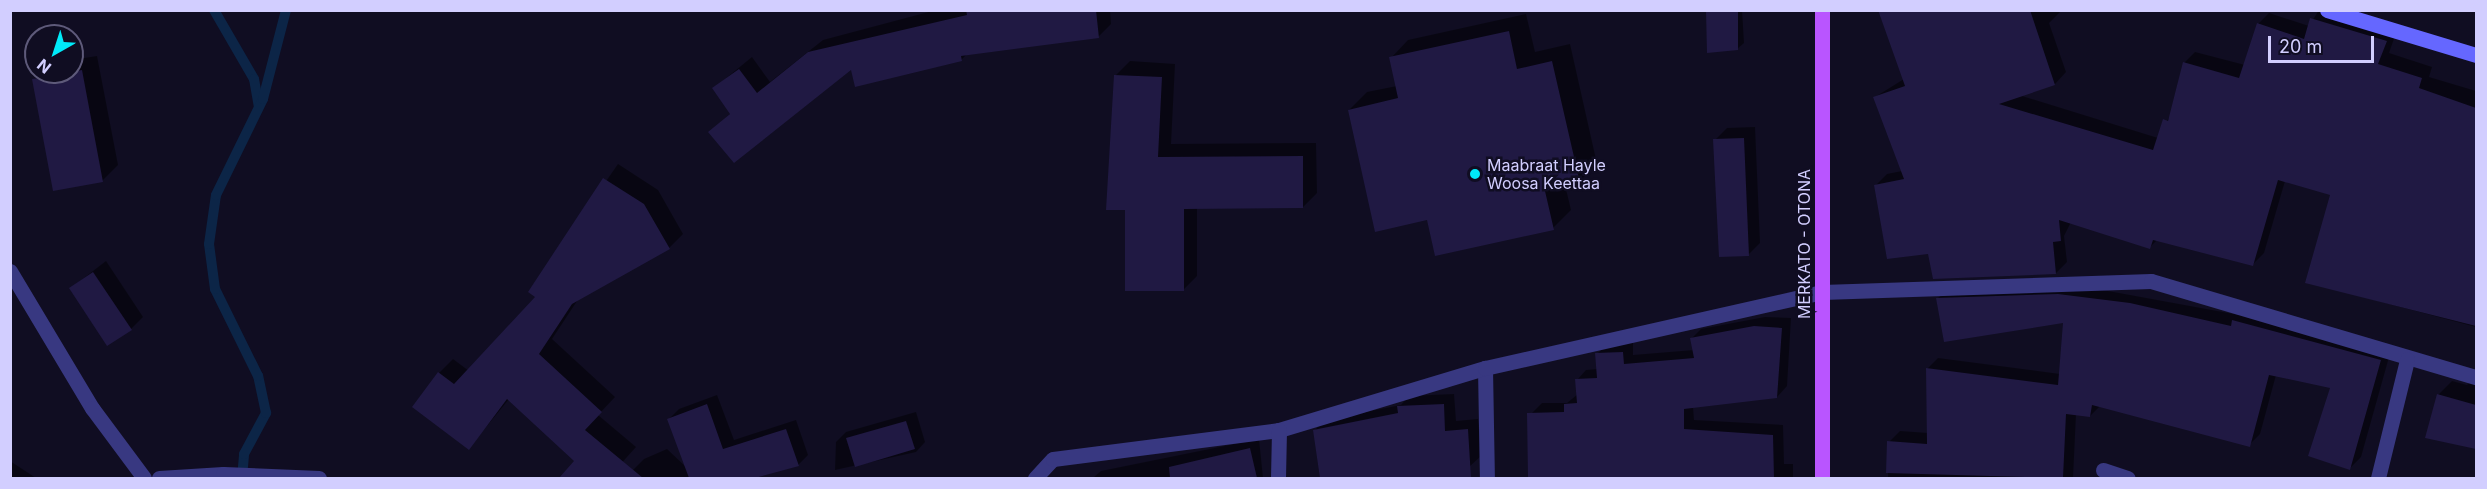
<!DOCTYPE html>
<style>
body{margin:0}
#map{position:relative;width:2487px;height:489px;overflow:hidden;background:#100d22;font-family:Inter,sans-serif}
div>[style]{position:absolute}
.shadow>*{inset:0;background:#0007}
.stream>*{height:10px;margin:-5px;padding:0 5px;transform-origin:5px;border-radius:5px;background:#0c2547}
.building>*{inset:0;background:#201943}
.minor>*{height:15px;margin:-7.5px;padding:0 7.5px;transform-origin:7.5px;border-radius:7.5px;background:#383881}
.secondary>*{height:15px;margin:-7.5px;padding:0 7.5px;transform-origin:7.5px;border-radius:7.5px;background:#6567ff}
.primary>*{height:15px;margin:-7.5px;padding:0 7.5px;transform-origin:7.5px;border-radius:7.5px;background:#b955ff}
.dots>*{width:16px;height:16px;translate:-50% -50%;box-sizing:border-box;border:3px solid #100d22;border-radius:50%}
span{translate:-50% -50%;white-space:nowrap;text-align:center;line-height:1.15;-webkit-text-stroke:5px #100d22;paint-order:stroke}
.poi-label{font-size:16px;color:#d2ceff}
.left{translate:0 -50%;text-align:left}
.street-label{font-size:16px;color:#d2ceff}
.frame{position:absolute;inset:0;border:12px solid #d2ceff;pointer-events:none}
.north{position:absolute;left:24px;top:24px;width:60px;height:60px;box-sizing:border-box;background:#100d22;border:2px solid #5e5a7a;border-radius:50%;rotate:219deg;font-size:16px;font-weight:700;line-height:24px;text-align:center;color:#d2ceff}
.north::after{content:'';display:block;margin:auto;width:21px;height:27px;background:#00eaf9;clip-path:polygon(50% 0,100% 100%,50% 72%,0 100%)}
.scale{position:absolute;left:2268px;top:36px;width:106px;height:27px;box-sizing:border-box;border:3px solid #d2ceff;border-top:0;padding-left:8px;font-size:18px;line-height:21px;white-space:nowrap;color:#d2ceff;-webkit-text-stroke:4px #100d22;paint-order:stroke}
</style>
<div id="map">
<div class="shadow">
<i style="clip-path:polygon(936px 10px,1110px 10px,1111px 24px,1099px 36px,967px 54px,961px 60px,852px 67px,710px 132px,731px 113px,714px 88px,752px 57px,770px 82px,823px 40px)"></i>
<i style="clip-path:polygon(1708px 10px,1742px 10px,1744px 43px,1737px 49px)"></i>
<i style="clip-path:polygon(1879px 10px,2062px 10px,2049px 23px,2066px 72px,2055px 84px,2019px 95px,2158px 138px,2172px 112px,2184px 63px,2195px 52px,2245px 65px,2258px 24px,2269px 13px,2309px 26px,2319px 10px,2332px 10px,2397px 30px,2389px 53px,2432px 67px,2429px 77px,2476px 91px,2476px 327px,2307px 282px,2332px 194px,2285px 181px,2264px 253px,2253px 264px,2157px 240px,2150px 247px,2071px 222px,2064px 236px,2067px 262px,2056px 273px,1930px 253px,1876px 185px,1887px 174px,1902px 171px,1875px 97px,1904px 79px)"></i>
<i style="clip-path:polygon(1526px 14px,1535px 52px,1570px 44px,1597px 164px,1579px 182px,1565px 185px,1571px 210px,1553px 228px,1429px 218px,1349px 110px,1367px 92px,1397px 86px,1391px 58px,1408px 40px)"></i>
<i style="clip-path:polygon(97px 56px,118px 165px,102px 181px,34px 79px,41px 72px,72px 72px,72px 60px)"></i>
<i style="clip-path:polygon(1130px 61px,1175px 64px,1171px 144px,1316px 143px,1317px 193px,1303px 207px,1197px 207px,1197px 276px,1183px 290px,1126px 208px,1116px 75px)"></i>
<i style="clip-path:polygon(1755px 127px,1760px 243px,1748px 255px,1715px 140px,1727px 128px)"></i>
<i style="clip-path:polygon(618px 164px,658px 190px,683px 234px,669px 248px,579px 298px,552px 339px,615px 397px,598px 415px,636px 447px,608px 478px,561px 478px,576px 461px,509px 399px,469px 448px,439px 373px,453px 359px,469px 371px,537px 296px,530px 291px)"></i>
<i style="clip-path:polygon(106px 261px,143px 317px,131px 329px,71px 288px)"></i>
<i style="clip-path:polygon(2070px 284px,2239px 315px,2244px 310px,2391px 350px,2361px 457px,2350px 468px,2332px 387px,2276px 375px,2260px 434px,2249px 445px,2100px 406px,2090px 416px,2076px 414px,2073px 478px,1888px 478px,1889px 442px,1900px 431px,1928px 433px,1927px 369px,1938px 358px,2060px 374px,2065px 322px,1938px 298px,1949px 288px)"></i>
<i style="clip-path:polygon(1765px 317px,1791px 318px,1787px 386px,1777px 397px,1693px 407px,1694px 420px,1783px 425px,1784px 464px,1793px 464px,1793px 478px,1529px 478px,1532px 413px,1542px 403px,1567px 403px,1578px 394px,1577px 380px,1586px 370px,1598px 369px,1597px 354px,1607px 344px,1633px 342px,1633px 355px,1694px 350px,1691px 339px,1701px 329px)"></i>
<i style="clip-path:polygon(2472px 380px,2476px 381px,2476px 448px,2427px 437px,2438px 395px,2452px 381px,2467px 385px)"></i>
<i style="clip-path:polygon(1454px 394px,1456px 421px,1478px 419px,1481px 456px,1469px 467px,1468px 478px,1324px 478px,1315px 430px,1325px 420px,1401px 405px,1409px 396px)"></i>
<i style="clip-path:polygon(717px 395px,734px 440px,796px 420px,808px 455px,798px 465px,750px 478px,741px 473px,725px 478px,636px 478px,633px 470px,644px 459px,667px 449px,686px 467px,669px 419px,679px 409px)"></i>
<i style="clip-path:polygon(916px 412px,925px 442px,916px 452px,835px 470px,836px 442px,846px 432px)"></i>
<i style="clip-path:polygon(1259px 439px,1263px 478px,1093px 478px,1101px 471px)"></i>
<i style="clip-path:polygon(10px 461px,36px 478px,10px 478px)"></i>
</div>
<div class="stream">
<i style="left:214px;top:10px;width:80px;rotate:59.9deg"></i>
<i style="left:254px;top:79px;width:28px;rotate:80deg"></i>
<i style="left:242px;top:478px;width:24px;rotate:-85deg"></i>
<i style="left:244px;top:454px;width:47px;rotate:-61.8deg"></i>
<i style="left:266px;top:413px;width:38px;rotate:-102deg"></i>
<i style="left:258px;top:376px;width:97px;rotate:-116.3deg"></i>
<i style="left:215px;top:289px;width:45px;rotate:-97.6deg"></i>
<i style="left:209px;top:244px;width:49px;rotate:-81.9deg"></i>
<i style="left:216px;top:195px;width:107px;rotate:-63.9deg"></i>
<i style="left:263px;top:99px;width:92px;rotate:-75.5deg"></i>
</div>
<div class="building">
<i style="clip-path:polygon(966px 10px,1096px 10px,1099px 38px,961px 56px,962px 61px,855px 87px,851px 70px,734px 163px,708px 132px,730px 114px,712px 88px,739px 69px,757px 93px,808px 52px,967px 15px)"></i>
<i style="clip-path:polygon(1706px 10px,1738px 10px,1738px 50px,1707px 53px)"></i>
<i style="clip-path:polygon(1878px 10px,2030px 10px,2055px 85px,1999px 104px,2153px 150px,2163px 119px,2168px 121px,2183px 62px,2239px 78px,2257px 23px,2304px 39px,2310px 18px,2387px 41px,2378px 64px,2422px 78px,2419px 88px,2476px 108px,2476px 326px,2305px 283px,2330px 195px,2278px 180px,2253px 266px,2153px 240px,2150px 249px,2059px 220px,2061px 241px,2053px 242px,2056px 274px,1933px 279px,1928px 254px,1887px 259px,1874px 185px,1904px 179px,1873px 97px,1905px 86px)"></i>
<i style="clip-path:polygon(1509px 31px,1517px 69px,1552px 61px,1580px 183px,1545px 191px,1554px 230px,1435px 256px,1427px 220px,1375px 232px,1348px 110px,1398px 98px,1389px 57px)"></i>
<i style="clip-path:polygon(82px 70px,103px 182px,53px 191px,32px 79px)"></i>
<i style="clip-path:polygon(1114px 75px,1162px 77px,1158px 157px,1303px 156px,1303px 208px,1184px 209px,1184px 291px,1125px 291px,1125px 210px,1106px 210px)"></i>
<i style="clip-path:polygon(1744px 138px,1749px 256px,1719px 257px,1713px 139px)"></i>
<i style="clip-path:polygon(603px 178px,644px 204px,670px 249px,572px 304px,539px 354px,602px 412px,585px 430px,643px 478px,559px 478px,574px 461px,507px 399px,469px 450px,412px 407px,438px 372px,454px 384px,535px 297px,528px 292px)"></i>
<i style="clip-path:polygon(93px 272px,132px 330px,107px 346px,69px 288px)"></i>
<i style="clip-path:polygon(2058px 294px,2130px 303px,2231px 326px,2232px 320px,2381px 360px,2350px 470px,2308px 456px,2330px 388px,2269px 375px,2250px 447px,2092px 405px,2090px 417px,2066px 414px,2063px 478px,1886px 473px,1887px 441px,1927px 444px,1926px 368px,2058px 385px,2063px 323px,1944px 342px,1936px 298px)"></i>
<i style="clip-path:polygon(1754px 326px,1782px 328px,1777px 398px,1684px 409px,1684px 429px,1773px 435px,1774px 478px,1528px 478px,1527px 413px,1564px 412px,1564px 404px,1577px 403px,1575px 379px,1597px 378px,1595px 353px,1623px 352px,1624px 364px,1694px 358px,1690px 338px)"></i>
<i style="clip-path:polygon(2437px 394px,2476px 405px,2476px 449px,2425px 438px)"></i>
<i style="clip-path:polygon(707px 404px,723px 449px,786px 429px,799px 466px,755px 478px,689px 478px,667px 419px)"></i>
<i style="clip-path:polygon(1444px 404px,1445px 431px,1468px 429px,1471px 478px,1320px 478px,1313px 430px,1398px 413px,1397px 406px)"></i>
<i style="clip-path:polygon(906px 421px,915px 449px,855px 467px,846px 438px)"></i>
<i style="clip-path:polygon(1250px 448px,1257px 478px,1170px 478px,1169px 467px)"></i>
</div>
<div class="minor">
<i style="left:10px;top:271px;width:160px;rotate:59.1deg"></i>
<i style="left:92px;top:408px;width:87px;rotate:53.4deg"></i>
<i style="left:1485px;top:368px;width:110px;rotate:89deg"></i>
<i style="left:2103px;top:470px;width:26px;rotate:18deg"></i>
<i style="left:159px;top:478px;width:64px;rotate:-3.6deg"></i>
<i style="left:223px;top:474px;width:96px;rotate:2.4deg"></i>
<i style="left:1035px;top:478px;width:26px;rotate:-47deg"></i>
<i style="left:1053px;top:459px;width:228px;rotate:-7.3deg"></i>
<i style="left:1279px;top:430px;width:215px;rotate:-16.8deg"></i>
<i style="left:1485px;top:368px;width:345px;rotate:-12.7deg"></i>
<i style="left:1822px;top:292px;width:329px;rotate:-1.9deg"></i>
<i style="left:2151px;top:281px;width:339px;rotate:16.5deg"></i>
<i style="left:1278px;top:478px;width:48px;rotate:-88.8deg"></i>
<i style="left:2378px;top:478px;width:122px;rotate:-76.2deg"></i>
</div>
<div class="secondary">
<i style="left:2327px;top:10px;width:156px;rotate:16.8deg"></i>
</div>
<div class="primary">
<i style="left:1822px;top:478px;width:468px;rotate:-90deg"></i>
</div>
<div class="dots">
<i style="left:1475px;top:174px;background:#00eaf9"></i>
</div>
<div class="poi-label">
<span class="left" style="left:1487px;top:174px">Maabraat Hayle<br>Woosa Keettaa</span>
</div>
<div class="street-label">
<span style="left:1804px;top:244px;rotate:-90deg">MERKATO - OTONA</span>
</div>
<div class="frame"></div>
<div class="north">N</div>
<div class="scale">20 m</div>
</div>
